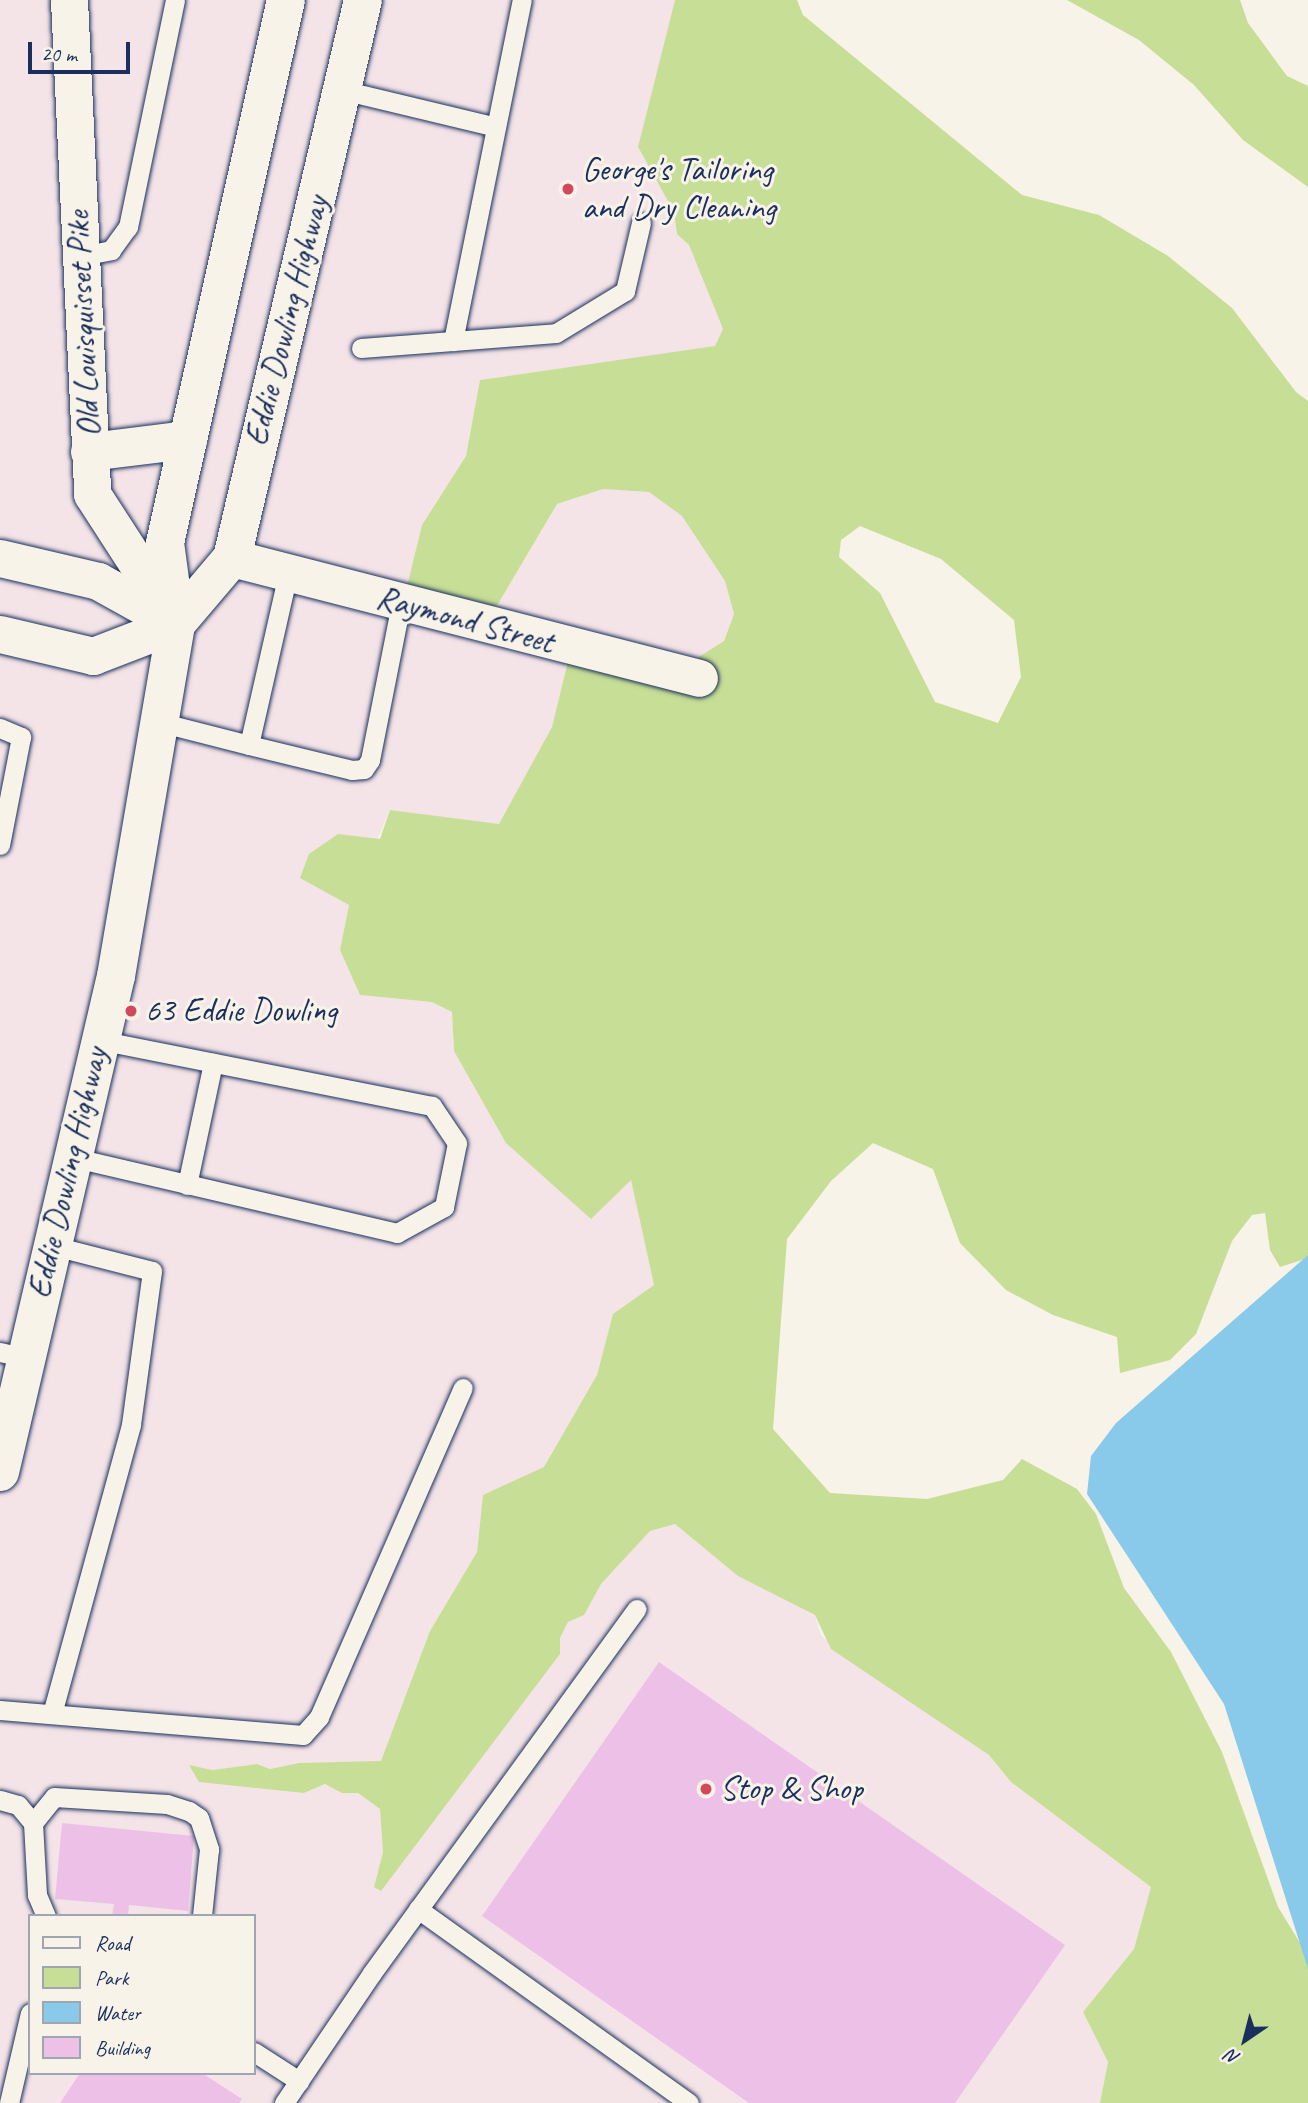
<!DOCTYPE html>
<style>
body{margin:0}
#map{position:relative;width:1308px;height:2103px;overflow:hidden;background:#f7f3e8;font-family:Caveat,sans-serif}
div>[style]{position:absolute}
.built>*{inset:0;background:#f4e4e8}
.green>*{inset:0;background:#c6de95}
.water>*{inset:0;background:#89caea}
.building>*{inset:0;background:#edc1e7}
.roads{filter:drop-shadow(0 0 2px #1b2f5e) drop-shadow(0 0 2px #1b2f5e)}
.service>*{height:19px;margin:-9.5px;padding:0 9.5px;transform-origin:9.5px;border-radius:9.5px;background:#f7f3e8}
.minor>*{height:37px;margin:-18.5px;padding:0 18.5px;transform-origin:18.5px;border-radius:18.5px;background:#f7f3e8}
.primary>*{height:38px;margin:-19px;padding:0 19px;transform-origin:19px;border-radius:19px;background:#f7f3e8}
.dots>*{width:19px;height:19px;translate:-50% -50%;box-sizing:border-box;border:4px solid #f7f3e8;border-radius:50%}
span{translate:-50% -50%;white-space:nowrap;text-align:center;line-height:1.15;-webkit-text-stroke:6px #f7f3e8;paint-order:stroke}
.poi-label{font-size:33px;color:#1b2f5e}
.left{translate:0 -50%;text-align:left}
.street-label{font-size:33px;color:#1b2f5e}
.legend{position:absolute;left:28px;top:1914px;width:228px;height:161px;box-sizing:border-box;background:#f7f3e8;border:2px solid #9fa5b1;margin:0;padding:9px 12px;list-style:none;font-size:21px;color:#1b2f5e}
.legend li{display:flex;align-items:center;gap:14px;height:35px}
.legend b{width:35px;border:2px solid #9fa5b1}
.north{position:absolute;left:1210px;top:2005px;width:70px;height:70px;-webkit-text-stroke:5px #f7f3e8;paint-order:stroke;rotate:215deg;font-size:19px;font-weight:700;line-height:28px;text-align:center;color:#1b2f5e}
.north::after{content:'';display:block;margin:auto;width:24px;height:32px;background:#1b2f5e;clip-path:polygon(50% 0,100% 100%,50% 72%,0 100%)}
.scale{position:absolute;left:28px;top:42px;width:102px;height:32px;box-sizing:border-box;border:4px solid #1b2f5e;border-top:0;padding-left:9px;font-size:21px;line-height:24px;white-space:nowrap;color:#1b2f5e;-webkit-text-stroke:5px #f7f3e8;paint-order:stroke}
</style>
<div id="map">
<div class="built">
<i style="clip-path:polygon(evenodd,0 0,675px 0,638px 148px,674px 212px,677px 234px,689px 245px,723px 329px,715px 347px,480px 380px,466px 456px,422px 525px,404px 602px,498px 604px,557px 504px,603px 489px,649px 492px,682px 516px,725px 581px,734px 614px,724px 641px,694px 660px,570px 653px,552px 727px,499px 825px,390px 810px,349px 905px,340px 950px,360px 995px,432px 1002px,452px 1012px,454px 1051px,631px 1179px,654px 1285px,613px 1314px,597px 1375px,544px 1468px,483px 1495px,477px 1552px,430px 1631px,381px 1762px,299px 1763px,270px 1769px,257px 1764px,212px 1770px,189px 1766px,304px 1793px,325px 1784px,342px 1793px,358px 1793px,380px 1809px,383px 1852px,374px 1886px,560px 1654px,560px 1638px,568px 1622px,584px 1615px,601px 1584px,650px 1531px,675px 1524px,738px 1576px,815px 1615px,821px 1636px,989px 1755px,1011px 1782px,1151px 1887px,1134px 1949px,1083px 2012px,1108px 2062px,1100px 2103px,0 2103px,0 0,30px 1916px,254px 1916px,254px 2073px,30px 2073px,30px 1916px)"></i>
</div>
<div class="green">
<i style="clip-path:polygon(evenodd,675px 0,797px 0,803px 15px,1022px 195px,1099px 215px,1168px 256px,1232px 308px,1296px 392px,1308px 401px,1308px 1258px,1280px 1267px,1270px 1250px,1265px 1213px,1252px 1215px,1232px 1241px,1196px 1334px,1170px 1360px,1120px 1373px,1117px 1337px,1053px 1315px,1006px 1290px,960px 1243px,933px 1169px,873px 1143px,831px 1181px,787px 1239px,773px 1429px,830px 1493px,927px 1499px,1003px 1480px,1022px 1459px,1077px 1489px,1096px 1514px,1124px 1588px,1171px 1652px,1222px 1752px,1278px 1907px,1308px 1956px,1308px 2103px,1100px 2103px,1108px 2062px,1083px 2012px,1134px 1949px,1151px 1887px,1011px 1782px,989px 1755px,831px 1649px,815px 1615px,738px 1576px,675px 1524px,650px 1531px,601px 1584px,584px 1615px,568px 1622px,560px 1638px,560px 1654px,381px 1891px,374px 1887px,383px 1852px,380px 1809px,358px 1793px,342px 1793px,325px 1784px,304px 1793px,199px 1782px,189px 1765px,212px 1770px,257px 1764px,270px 1769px,299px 1763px,381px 1761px,430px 1631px,477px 1552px,483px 1495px,544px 1467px,597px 1375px,613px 1314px,654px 1285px,631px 1180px,591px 1219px,506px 1143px,454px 1051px,452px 1012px,432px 1002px,360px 995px,340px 950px,349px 905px,300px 878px,309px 854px,338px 834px,380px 839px,390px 810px,499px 824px,552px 727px,570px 653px,694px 660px,724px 641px,734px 614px,725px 581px,682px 516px,649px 492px,603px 489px,557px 504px,498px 604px,467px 623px,403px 603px,422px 525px,466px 456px,480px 380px,715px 346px,723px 329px,689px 245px,677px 234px,674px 212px,638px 147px,675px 0,860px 526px,941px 559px,1014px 620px,1021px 677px,998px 723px,935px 702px,880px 593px,839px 557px,841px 540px,860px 526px)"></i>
<i style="clip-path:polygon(1067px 0,1240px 0,1248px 23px,1287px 76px,1308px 86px,1308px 187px,1243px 140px,1194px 85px,1139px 40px)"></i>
</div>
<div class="water">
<i style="clip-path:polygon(1308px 1255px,1308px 1969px,1224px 1704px,1087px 1494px,1091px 1456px,1116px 1423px)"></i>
</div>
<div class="building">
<i style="clip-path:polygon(659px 1662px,1065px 1945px,955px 2103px,749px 2103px,482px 1916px)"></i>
<i style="clip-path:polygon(62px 1823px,194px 1836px,188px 1911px,129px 1905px,128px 1916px,112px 1916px,114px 1904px,55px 1899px)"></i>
<i style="clip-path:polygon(80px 2073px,202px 2073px,242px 2099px,239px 2103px,60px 2103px)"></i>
</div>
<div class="roads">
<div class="service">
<i style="left:342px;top:90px;width:158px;rotate:13.5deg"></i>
<i style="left:81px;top:256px;width:31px;rotate:-11deg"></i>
<i style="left:111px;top:250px;width:29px;rotate:-54deg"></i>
<i style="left:128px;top:227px;width:232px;rotate:-78.3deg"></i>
<i style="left:453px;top:341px;width:103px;rotate:-4.4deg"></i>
<i style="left:556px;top:333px;width:81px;rotate:-31.3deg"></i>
<i style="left:625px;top:291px;width:70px;rotate:-76.8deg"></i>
<i style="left:361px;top:348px;width:92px;rotate:-4.4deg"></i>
<i style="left:453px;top:341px;width:348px;rotate:-78.6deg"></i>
<i style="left:159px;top:722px;width:93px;rotate:14.3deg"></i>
<i style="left:249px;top:745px;width:176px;rotate:-77.2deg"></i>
<i style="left:0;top:728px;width:23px;rotate:23deg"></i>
<i style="left:21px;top:737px;width:110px;rotate:101deg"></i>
<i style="left:249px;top:745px;width:106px;rotate:13.6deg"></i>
<i style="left:352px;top:770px;width:12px;rotate:-5deg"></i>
<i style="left:364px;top:769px;width:11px;rotate:-56deg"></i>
<i style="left:370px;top:760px;width:159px;rotate:-78.8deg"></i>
<i style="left:71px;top:1157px;width:335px;rotate:13.1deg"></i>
<i style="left:397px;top:1233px;width:54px;rotate:-29deg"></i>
<i style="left:444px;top:1207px;width:65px;rotate:-78.5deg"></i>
<i style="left:457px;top:1143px;width:45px;rotate:-124deg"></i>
<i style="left:432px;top:1106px;width:338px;rotate:-168.8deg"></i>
<i style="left:187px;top:1185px;width:125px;rotate:-78deg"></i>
<i style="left:50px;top:1245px;width:105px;rotate:14.3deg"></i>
<i style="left:152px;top:1271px;width:155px;rotate:97.8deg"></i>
<i style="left:131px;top:1425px;width:296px;rotate:105.3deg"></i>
<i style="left:0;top:1352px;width:27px;rotate:13deg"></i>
<i style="left:0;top:1710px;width:304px;rotate:4.7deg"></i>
<i style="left:303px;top:1735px;width:24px;rotate:-48deg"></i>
<i style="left:319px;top:1717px;width:359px;rotate:-66.4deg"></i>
<i style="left:0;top:1800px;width:19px;rotate:16deg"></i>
<i style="left:18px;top:1805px;width:23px;rotate:50deg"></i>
<i style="left:33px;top:1823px;width:72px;rotate:86.8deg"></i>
<i style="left:37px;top:1895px;width:23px;rotate:67deg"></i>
<i style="left:33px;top:1823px;width:33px;rotate:-51deg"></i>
<i style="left:54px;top:1797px;width:113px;rotate:3.5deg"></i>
<i style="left:167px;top:1804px;width:23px;rotate:18deg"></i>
<i style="left:189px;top:1811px;width:12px;rotate:35deg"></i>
<i style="left:199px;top:1818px;width:33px;rotate:72deg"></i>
<i style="left:209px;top:1849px;width:67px;rotate:96deg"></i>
<i style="left:418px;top:1909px;width:333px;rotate:35.6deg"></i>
<i style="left:254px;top:2052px;width:54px;rotate:32.8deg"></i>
<i style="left:9px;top:2103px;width:92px;rotate:-76.9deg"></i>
<i style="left:284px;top:2103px;width:157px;rotate:-55.9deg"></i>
<i style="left:372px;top:1973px;width:450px;rotate:-54deg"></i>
</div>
<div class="minor">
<i style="left:69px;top:0;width:495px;rotate:87.3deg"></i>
<i style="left:92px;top:494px;width:155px;rotate:57.1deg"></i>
<i style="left:0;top:558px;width:101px;rotate:13.2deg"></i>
<i style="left:98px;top:581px;width:85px;rotate:29deg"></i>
<i style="left:232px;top:558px;width:482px;rotate:14.4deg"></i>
<i style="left:0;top:634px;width:96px;rotate:13.3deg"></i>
<i style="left:93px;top:656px;width:89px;rotate:-21.1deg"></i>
</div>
<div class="primary">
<i style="left:90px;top:452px;width:99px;rotate:-7deg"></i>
<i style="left:176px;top:624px;width:87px;rotate:-49.7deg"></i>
<i style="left:232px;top:558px;width:573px;rotate:-76.79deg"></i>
<i style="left:0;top:1472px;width:509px;rotate:-76.84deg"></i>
<i style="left:116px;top:976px;width:357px;rotate:-80.3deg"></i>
<i style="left:176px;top:624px;width:82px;rotate:-97.7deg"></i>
<i style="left:165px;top:543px;width:556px;rotate:-77.44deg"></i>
</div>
</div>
<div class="dots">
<i style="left:568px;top:189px;background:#d1495b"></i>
<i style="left:131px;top:1011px;background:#d1495b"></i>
<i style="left:706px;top:1789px;background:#d1495b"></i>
</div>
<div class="poi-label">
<span class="left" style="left:582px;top:189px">George's Tailoring<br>and Dry Cleaning</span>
<span class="left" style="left:145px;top:1011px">63 Eddie Dowling</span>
<span class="left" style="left:720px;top:1789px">Stop &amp; Shop</span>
</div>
<div class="street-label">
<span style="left:287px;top:321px;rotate:-76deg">Eddie Dowling Highway</span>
<span style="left:84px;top:324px;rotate:-93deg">Old Louisquisset Pike</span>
<span style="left:465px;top:620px;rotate:15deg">Raymond Street</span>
<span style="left:68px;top:1173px;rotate:-77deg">Eddie Dowling Highway</span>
</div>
<ul class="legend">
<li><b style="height:9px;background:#f7f3e8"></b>Road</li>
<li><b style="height:19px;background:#c6de95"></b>Park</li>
<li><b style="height:19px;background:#89caea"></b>Water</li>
<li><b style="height:19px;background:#edc1e7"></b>Building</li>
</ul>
<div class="north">N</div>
<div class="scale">20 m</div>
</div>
